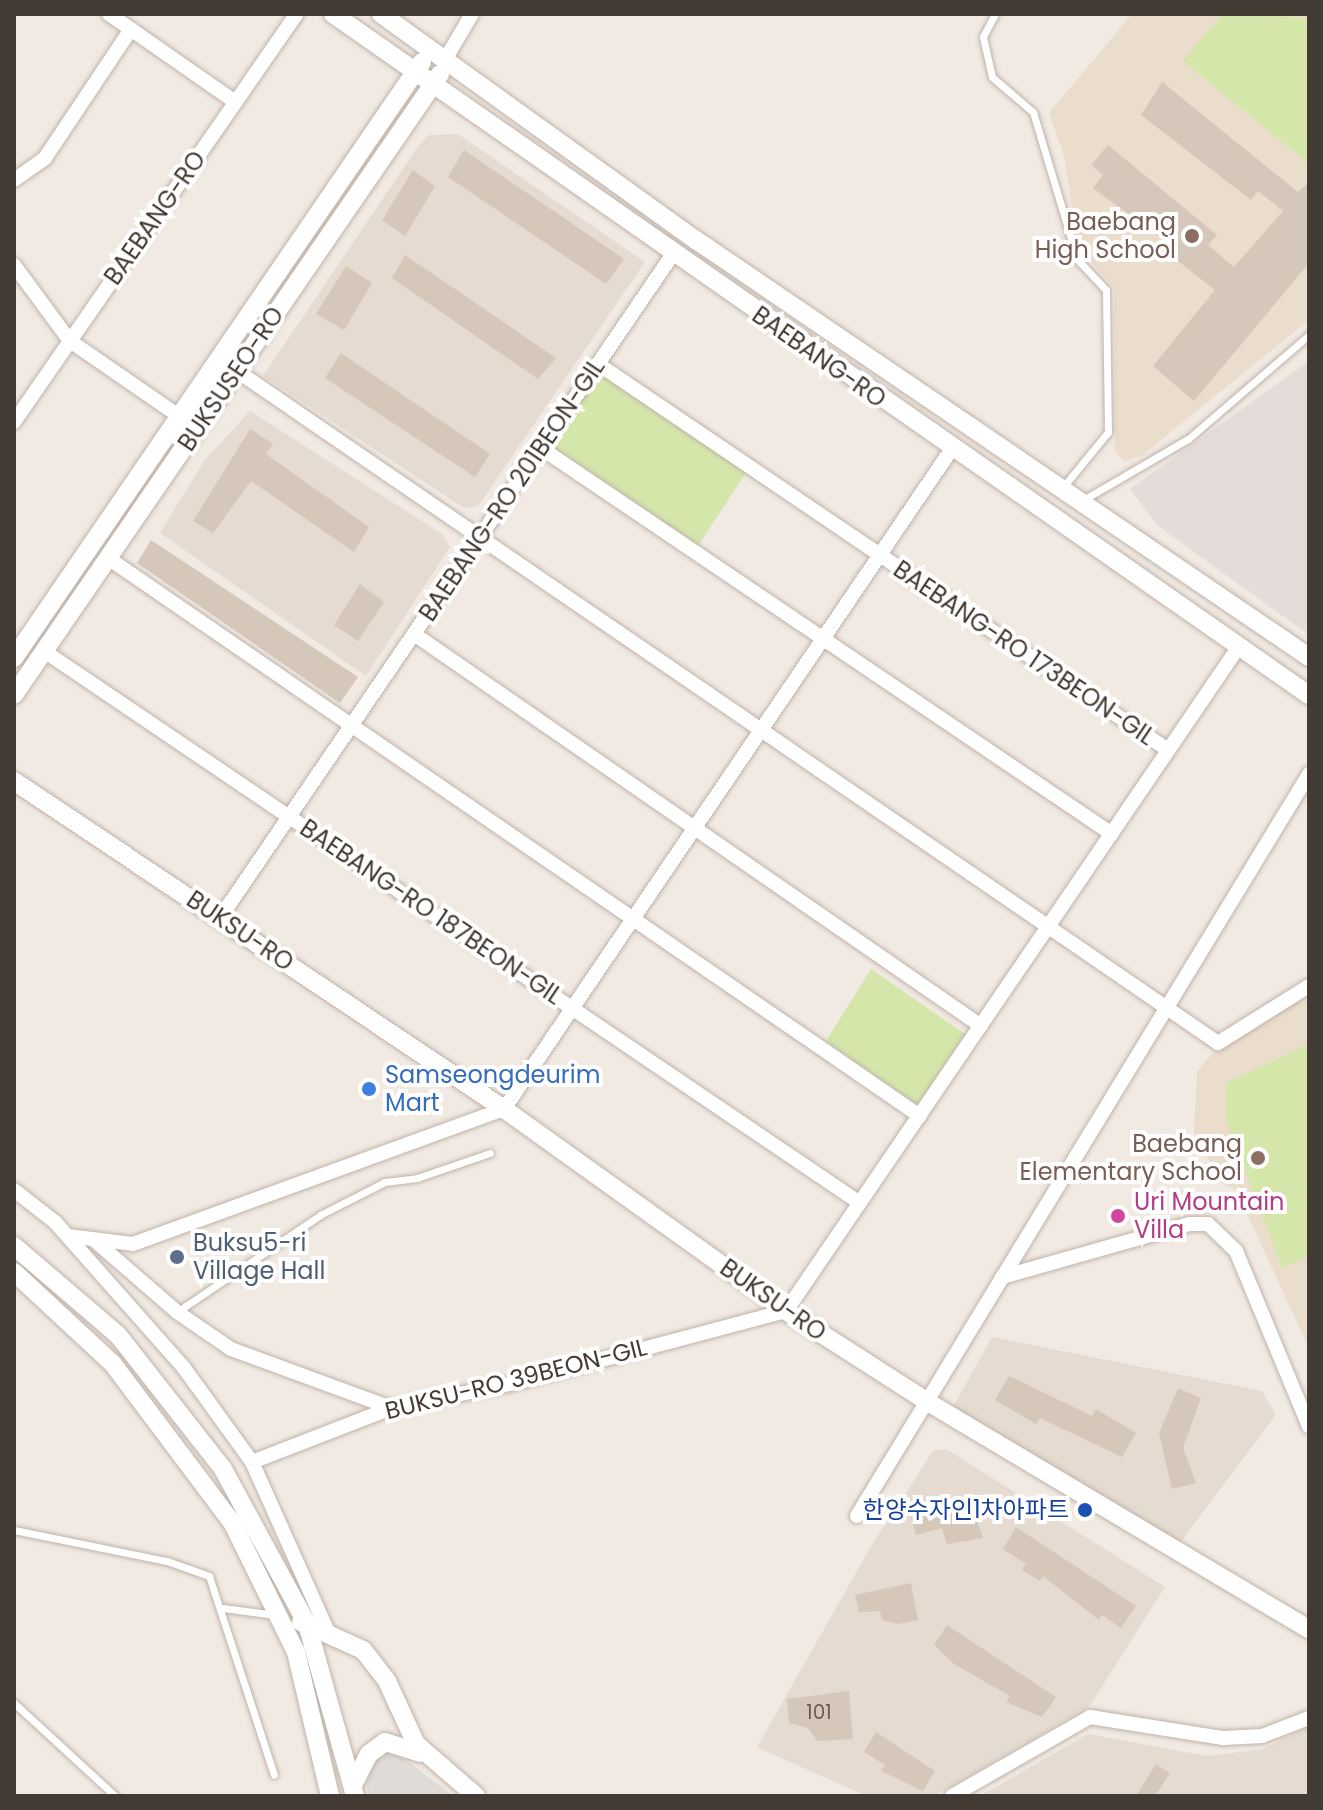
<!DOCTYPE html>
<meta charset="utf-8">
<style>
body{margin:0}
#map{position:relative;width:1323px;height:1810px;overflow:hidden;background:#f1eae3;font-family:Poppins,"Noto Sans KR",sans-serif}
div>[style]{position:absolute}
.residential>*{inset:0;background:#e5dbd1}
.industrial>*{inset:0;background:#e3dcd8}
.education>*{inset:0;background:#ebddcc}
.green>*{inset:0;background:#d5e6ab}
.parking>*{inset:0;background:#dfdbd8}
.building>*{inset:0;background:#d6c7bb}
.roads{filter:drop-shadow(0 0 2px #bfb3a9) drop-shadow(0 0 2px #bfb3a9)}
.service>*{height:7px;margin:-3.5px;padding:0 3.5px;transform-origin:3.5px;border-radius:3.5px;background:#fff}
.minor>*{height:14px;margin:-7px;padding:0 7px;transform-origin:7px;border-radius:7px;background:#fff}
.tertiary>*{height:18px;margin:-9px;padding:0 9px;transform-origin:9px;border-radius:9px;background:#fff}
.dots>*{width:22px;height:22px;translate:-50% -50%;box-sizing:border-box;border:4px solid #fff;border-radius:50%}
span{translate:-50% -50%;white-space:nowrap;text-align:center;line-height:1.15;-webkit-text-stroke:8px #fff;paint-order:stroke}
.number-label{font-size:20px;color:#685d55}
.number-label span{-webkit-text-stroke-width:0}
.street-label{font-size:24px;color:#433a33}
.education-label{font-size:24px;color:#785e54}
.right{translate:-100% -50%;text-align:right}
.shop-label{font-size:24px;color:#366cbe}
.left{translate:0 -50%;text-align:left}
.hotel-label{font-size:24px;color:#b23c85}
.service-label{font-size:24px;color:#4e5e75}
.transit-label{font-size:24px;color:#164399}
.frame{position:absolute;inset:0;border:16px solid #433a33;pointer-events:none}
</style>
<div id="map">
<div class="residential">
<i style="clip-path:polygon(458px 134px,645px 262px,478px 506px,464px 508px,263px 376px,419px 145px,429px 135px)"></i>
<i style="clip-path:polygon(250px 411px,442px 534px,450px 547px,366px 676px,160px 533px,204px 461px)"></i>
<i style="clip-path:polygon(992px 1337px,1262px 1391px,1276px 1415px,1179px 1544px,953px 1407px)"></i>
<i style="clip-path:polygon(946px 1449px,1165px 1587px,1089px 1707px,934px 1796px,866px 1796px,757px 1747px,870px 1548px,933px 1451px)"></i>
<i style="clip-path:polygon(1309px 1726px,1309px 1796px,980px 1796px,1088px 1734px,1207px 1756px,1263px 1749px)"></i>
</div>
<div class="industrial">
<i style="clip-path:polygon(1309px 361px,1309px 635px,1158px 526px,1130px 489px)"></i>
</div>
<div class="education">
<i style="clip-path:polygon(1132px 14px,1309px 14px,1309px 320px,1141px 456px,1125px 461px,1115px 452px,1114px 288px,1078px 246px,1064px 156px,1049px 113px)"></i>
<i style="clip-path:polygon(1309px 993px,1309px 1348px,1236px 1190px,1221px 1183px,1194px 1133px,1197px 1071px,1212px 1054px)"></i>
</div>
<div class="green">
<i style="clip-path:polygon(1222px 14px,1309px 18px,1309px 164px,1183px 61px)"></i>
<i style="clip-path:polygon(595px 362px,750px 467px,697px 547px,540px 442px)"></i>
<i style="clip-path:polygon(871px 969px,965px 1034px,917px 1106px,826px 1041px)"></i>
<i style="clip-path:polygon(1309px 1044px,1309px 1256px,1282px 1268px,1227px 1122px,1226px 1083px)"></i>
</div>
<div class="parking">
<i style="clip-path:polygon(389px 1751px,409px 1762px,453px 1796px,369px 1796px,366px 1782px,374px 1758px)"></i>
</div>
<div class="building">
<i style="clip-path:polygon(1162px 82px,1298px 192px,1309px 182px,1309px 263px,1194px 401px,1153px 366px,1215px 290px,1174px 258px,1161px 238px,1093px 188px,1103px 175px,1091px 165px,1108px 145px,1217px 235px,1208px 245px,1234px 267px,1283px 211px,1258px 191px,1251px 200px,1141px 115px)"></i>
<i style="clip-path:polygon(464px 150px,624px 259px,606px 284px,448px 177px)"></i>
<i style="clip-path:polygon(413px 170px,435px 186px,405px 236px,382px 220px)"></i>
<i style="clip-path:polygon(405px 255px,556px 358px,538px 379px,392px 278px)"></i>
<i style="clip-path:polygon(346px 266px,372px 283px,344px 330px,316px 314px)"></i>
<i style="clip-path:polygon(341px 353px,490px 454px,475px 477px,325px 378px)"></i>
<i style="clip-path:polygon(250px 429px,273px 444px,266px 454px,369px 527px,354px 552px,251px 481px,213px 533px,193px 521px)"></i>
<i style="clip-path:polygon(151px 540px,358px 677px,340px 703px,137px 563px)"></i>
<i style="clip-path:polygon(360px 584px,384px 602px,358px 641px,334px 625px)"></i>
<i style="clip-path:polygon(1009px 1376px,1092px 1416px,1096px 1409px,1136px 1433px,1122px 1457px,1040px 1418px,1036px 1424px,995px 1400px)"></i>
<i style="clip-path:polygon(1178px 1388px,1201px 1398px,1183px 1448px,1196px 1483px,1172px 1489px,1159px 1433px)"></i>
<i style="clip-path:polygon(969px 1498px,983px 1538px,947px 1544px,942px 1528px,916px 1535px,911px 1517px)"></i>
<i style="clip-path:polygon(1016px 1527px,1136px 1606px,1121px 1628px,1102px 1615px,1099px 1620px,1043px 1576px,1040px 1581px,1022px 1570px,1026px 1564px,1003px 1549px)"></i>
<i style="clip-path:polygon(911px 1583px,918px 1620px,898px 1624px,882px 1620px,880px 1611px,859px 1612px,855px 1595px)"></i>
<i style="clip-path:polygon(947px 1625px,1056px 1697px,1042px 1717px,1006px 1702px,1010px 1696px,954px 1664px,934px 1645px)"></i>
<i style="clip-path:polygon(849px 1691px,853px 1739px,817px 1741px,808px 1728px,789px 1723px,787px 1699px)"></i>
<i style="clip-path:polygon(876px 1732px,935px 1771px,923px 1791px,881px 1771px,885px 1765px,864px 1752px)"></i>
<i style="clip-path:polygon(1156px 1764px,1170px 1773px,1155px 1796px,1136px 1796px)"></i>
</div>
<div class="roads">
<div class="service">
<i style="left:995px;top:14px;width:26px;rotate:118deg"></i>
<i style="left:983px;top:37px;width:41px;rotate:77.3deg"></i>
<i style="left:992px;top:77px;width:54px;rotate:40.5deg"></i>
<i style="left:1033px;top:112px;width:153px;rotate:73.3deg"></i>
<i style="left:1077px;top:259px;width:42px;rotate:46.9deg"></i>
<i style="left:1106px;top:290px;width:142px;rotate:89.2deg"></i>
<i style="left:1108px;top:432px;width:71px;rotate:129.3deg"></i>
<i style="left:1083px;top:500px;width:121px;rotate:-30.2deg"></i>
<i style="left:1188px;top:439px;width:160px;rotate:-40.7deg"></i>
<i style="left:177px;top:1312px;width:173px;rotate:-34.1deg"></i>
<i style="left:320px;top:1215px;width:73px;rotate:-26.9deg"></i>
<i style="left:385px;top:1182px;width:32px;rotate:-7deg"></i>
<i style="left:417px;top:1178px;width:77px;rotate:-18.9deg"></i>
<i style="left:14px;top:1530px;width:156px;rotate:11.5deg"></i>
<i style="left:167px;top:1561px;width:45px;rotate:19.7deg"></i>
<i style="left:209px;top:1576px;width:209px;rotate:71.9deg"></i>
<i style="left:223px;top:1608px;width:53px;rotate:7.5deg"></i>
<i style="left:14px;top:1703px;width:137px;rotate:42.6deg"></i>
</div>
<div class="minor">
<i style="left:109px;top:14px;width:154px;rotate:34.9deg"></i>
<i style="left:445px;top:60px;width:53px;rotate:-59.6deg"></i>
<i style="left:14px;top:180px;width:38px;rotate:-35deg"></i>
<i style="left:45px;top:158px;width:155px;rotate:-56.3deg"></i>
<i style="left:14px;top:265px;width:94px;rotate:53.6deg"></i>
<i style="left:70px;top:341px;width:134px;rotate:34.6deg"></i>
<i style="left:598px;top:364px;width:688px;rotate:34.11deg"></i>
<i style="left:237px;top:371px;width:1189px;rotate:34.41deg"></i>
<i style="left:1218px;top:1043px;width:107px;rotate:-32.1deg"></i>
<i style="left:14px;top:422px;width:496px;rotate:-55.3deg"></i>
<i style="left:541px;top:448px;width:689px;rotate:34.06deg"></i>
<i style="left:108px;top:558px;width:985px;rotate:34.5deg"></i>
<i style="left:414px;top:634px;width:689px;rotate:34.66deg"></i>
<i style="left:44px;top:651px;width:985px;rotate:34.08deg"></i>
<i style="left:220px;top:918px;width:804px;rotate:-55.7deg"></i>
<i style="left:14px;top:1190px;width:52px;rotate:38deg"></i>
<i style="left:55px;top:1222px;width:195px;rotate:48.5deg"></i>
<i style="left:184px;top:1368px;width:116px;rotate:54.1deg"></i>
<i style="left:252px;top:1462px;width:186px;rotate:65.9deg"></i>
<i style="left:68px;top:1236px;width:65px;rotate:7deg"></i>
<i style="left:133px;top:1244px;width:395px;rotate:-20deg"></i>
<i style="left:504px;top:1109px;width:796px;rotate:-55.85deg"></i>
<i style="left:94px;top:1240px;width:110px;rotate:40.9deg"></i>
<i style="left:177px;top:1312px;width:65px;rotate:34.4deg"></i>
<i style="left:231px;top:1349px;width:171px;rotate:20.2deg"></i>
<i style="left:1002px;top:1277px;width:194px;rotate:-15.8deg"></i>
<i style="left:1189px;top:1224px;width:19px"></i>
<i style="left:1208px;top:1224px;width:39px;rotate:44deg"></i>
<i style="left:1236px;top:1251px;width:190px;rotate:67.4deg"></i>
<i style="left:252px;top:1462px;width:149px;rotate:-21.2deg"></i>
<i style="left:391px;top:1408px;width:126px;rotate:-11.4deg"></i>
<i style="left:515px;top:1383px;width:280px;rotate:-14.9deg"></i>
<i style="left:786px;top:1311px;width:802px;rotate:-55.72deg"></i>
<i style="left:857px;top:1516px;width:869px;rotate:-58.65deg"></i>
<i style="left:952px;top:1796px;width:159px;rotate:-29.8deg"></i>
<i style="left:1090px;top:1717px;width:135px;rotate:9deg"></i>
<i style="left:1223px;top:1738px;width:39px;rotate:-3deg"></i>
<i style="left:1262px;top:1736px;width:50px;rotate:-21deg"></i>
</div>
<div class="tertiary">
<i style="left:333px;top:14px;width:1190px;rotate:34.91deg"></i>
<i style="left:381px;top:14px;width:388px;rotate:35.7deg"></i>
<i style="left:696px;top:240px;width:741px;rotate:34.23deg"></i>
<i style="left:14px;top:658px;width:722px;rotate:-55.61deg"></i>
<i style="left:14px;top:695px;width:753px;rotate:-55.55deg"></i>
<i style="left:14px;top:781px;width:590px;rotate:33.8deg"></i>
<i style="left:504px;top:1109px;width:347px;rotate:35.6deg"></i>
<i style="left:786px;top:1311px;width:166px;rotate:32.7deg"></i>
<i style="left:926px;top:1401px;width:446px;rotate:30.8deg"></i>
<i style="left:14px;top:1246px;width:137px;rotate:40.6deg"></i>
<i style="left:118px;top:1335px;width:170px;rotate:51.9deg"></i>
<i style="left:223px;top:1469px;width:176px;rotate:61.5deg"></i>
<i style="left:307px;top:1624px;width:179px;rotate:74.4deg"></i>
<i style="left:14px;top:1272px;width:135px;rotate:42.9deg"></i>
<i style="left:113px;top:1364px;width:200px;rotate:53.1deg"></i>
<i style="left:233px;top:1524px;width:143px;rotate:63.8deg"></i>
<i style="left:296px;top:1652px;width:148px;rotate:76.7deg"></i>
<i style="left:301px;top:1622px;width:68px;rotate:24.3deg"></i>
<i style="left:363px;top:1650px;width:39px;rotate:52deg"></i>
<i style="left:387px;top:1681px;width:69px;rotate:65.3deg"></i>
<i style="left:416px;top:1744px;width:79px;rotate:40.9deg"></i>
<i style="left:353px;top:1785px;width:35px;rotate:-63deg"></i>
<i style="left:369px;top:1754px;width:20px;rotate:-37deg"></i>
<i style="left:385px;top:1742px;width:37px;rotate:17deg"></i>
</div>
</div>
<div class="dots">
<i style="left:1192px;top:236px;background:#8d6e63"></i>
<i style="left:369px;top:1089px;background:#3f7fe0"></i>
<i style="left:1258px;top:1158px;background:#8d6e63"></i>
<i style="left:1118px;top:1216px;background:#d1479c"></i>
<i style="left:177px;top:1257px;background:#5c6f8a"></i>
<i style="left:1085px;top:1510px;background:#1a4fb4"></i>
</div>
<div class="number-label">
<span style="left:819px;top:1712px">101</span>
</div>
<div class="street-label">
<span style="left:155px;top:218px;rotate:-55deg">BAEBANG-RO</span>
<span style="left:819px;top:357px;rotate:35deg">BAEBANG-RO</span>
<span style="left:231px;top:379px;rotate:-56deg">BUKSUSEO-RO</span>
<span style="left:512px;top:490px;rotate:-56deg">BAEBANG-RO 201BEON-GIL</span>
<span style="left:1024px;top:653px;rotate:34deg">BAEBANG-RO 173BEON-GIL</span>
<span style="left:431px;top:912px;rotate:34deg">BAEBANG-RO 187BEON-GIL</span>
<span style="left:240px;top:931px;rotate:34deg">BUKSU-RO</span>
<span style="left:773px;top:1300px;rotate:35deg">BUKSU-RO</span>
<span style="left:516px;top:1379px;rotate:-14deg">BUKSU-RO 39BEON-GIL</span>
</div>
<div class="education-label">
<span class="right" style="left:1176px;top:236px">Baebang<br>High School</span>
<span class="right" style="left:1242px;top:1158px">Baebang<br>Elementary School</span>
</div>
<div class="shop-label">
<span class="left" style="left:385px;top:1089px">Samseongdeurim<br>Mart</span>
</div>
<div class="hotel-label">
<span class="left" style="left:1134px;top:1216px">Uri Mountain<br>Villa</span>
</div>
<div class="service-label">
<span class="left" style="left:193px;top:1257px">Buksu5-ri<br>Village Hall</span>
</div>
<div class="transit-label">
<span class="right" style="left:1069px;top:1510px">한양수자인1차아파트</span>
</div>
<div class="frame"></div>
</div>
